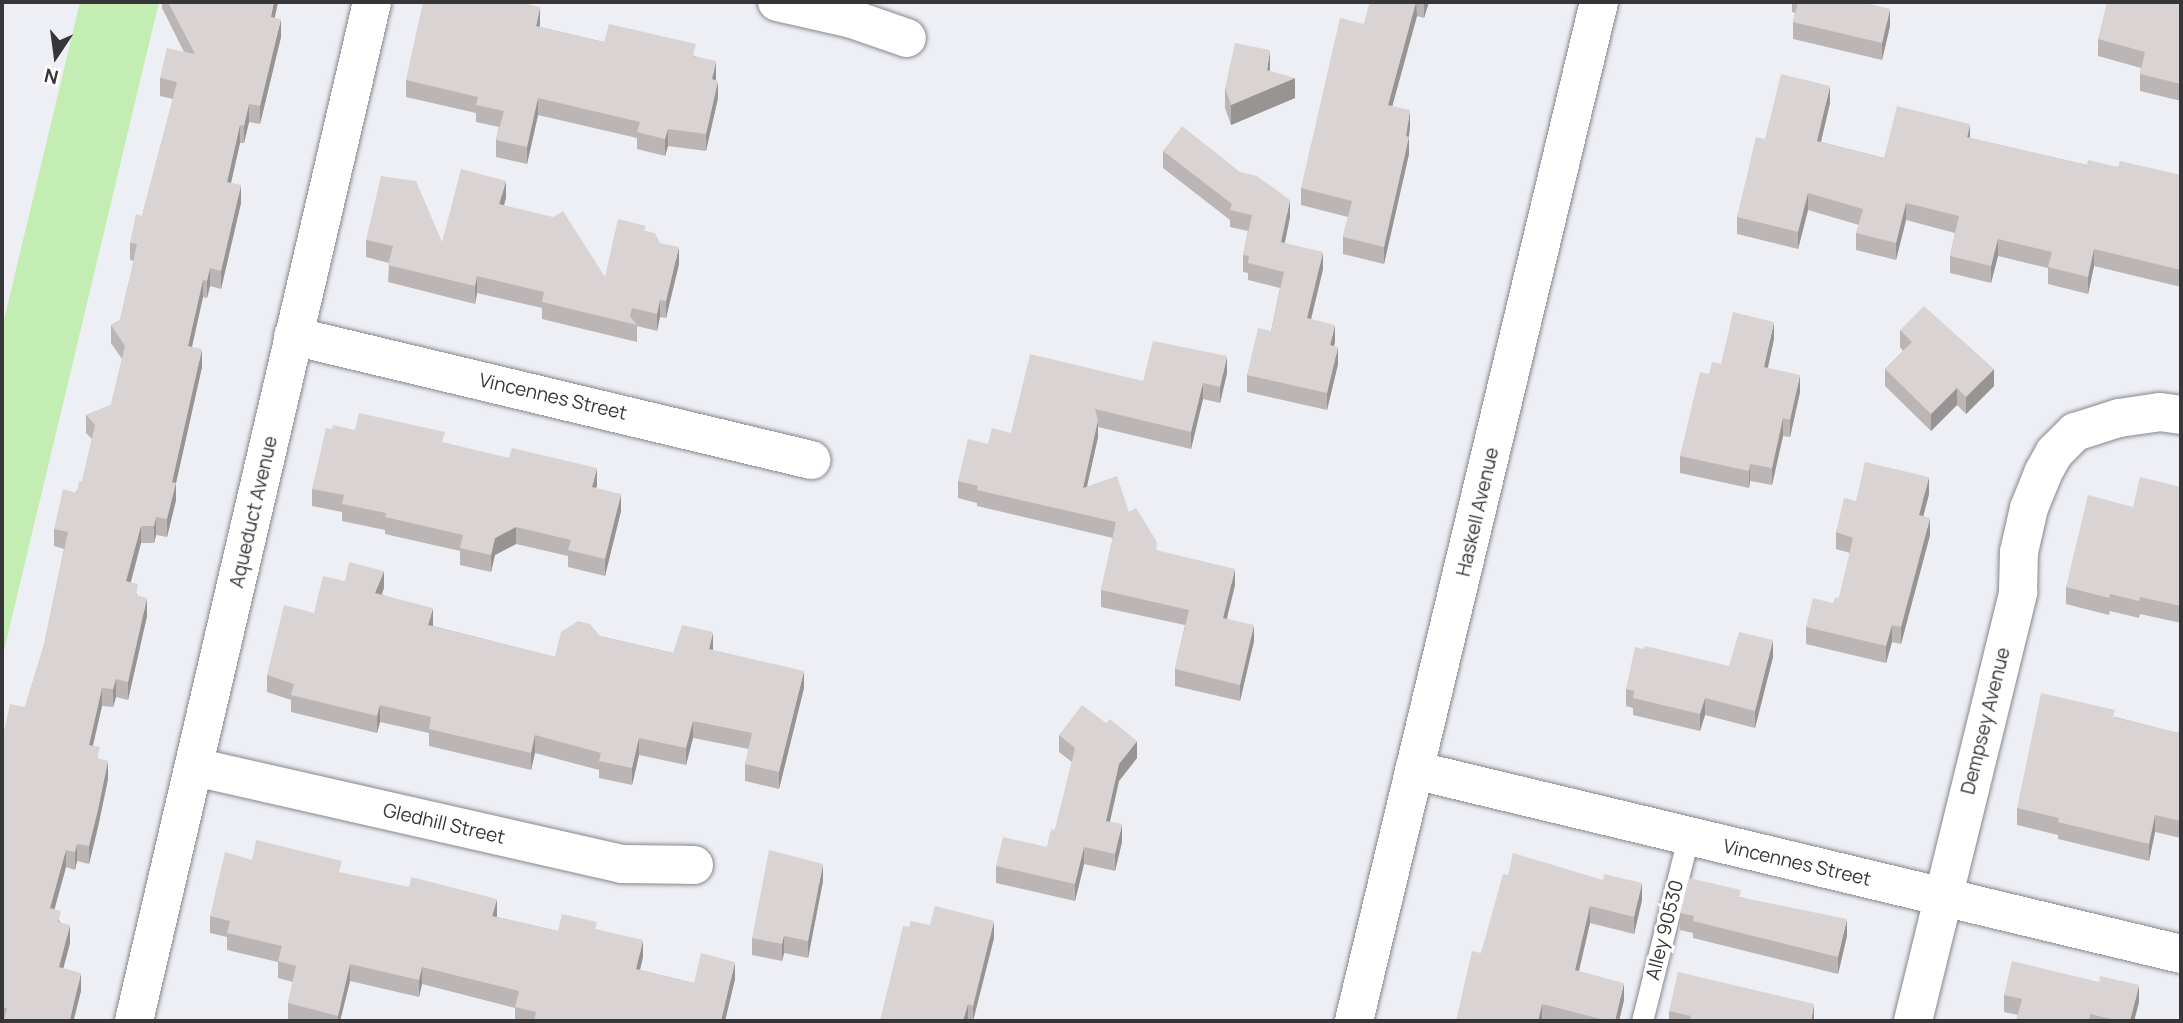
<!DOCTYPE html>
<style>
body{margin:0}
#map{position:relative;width:2183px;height:1023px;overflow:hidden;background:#eeeff5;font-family:Manrope,sans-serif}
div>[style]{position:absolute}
.green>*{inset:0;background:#c4edb4}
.roads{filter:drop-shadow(0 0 2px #86888d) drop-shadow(0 0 2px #86888d)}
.service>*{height:21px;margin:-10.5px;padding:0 10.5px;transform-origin:10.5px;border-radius:10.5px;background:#fff}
.minor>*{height:38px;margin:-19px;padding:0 19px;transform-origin:19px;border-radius:19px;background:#fff}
.secondary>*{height:38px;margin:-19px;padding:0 19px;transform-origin:19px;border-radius:19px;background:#fff}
.wall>*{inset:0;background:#bbb5b5}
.shaded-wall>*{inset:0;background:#999494}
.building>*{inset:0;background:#dad3d3}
span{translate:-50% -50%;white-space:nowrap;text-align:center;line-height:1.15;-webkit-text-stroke:6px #fff;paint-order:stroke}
.street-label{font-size:19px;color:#363638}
.frame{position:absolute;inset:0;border:4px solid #363638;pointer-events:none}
.north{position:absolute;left:21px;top:21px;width:70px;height:70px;-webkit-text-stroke:5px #fff;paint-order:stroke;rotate:193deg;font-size:19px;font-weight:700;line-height:28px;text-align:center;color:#363638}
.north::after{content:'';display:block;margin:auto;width:24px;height:32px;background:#363638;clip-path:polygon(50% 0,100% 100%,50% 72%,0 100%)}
</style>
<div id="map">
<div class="green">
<i style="clip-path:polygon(80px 2px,159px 2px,2px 659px,2px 328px)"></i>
</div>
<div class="roads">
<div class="service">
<i style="left:1642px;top:1021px;width:189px;rotate:-75.9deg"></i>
</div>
<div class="minor">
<i style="left:777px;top:2px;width:77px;rotate:12.8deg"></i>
<i style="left:852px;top:19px;width:58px;rotate:19.1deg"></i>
<i style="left:293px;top:336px;width:533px;rotate:13.46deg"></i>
<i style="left:195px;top:767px;width:438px;rotate:12.8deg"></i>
<i style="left:622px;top:864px;width:72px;rotate:0.8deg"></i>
<i style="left:1414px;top:770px;width:789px;rotate:13.49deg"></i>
<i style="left:134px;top:1021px;width:1046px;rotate:-76.85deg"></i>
<i style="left:1913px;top:1021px;width:442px;rotate:-76.2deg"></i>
<i style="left:2018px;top:592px;width:40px;rotate:-88.6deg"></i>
<i style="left:2019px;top:552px;width:45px;rotate:-77.2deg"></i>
<i style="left:2029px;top:508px;width:38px;rotate:-68deg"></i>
<i style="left:2043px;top:473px;width:23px;rotate:-61deg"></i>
<i style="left:2054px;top:453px;width:30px;rotate:-45deg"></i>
<i style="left:2075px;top:432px;width:46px;rotate:-17.7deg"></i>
<i style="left:2119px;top:418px;width:41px;rotate:-8.3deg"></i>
<i style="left:2160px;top:412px;width:21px;rotate:8deg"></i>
</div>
<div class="secondary">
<i style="left:1354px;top:1021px;width:1048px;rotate:-76.48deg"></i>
</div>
</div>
<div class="wall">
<i style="clip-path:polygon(162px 2px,278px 2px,275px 17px,281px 37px,260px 124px,249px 122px,244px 143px,240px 143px,231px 183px,241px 203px,221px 289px,210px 286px,207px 298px,203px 297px,192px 347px,202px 367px,176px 483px,176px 500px,167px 537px,156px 535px,154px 543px,141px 543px,131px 582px,147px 616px,128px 700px,116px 697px,113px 707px,102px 706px,92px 746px,108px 779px,98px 827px,89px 864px,77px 861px,75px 870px,66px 867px,54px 909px,70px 943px,63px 968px,81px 991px,74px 1020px,79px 1021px,2px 1021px,2px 740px,25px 707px,44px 645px,64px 549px,54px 546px,54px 529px,82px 482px,92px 439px,86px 433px,86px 415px,111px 405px,122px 359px,111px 343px,111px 325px,120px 320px,134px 261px,130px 260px,130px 243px,142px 216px,173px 99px,160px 96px,160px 78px,184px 52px,162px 8px)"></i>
<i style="clip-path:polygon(1370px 2px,1429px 2px,1424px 18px,1417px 16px,1392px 106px,1410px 127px,1409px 137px,1409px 154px,1384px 264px,1343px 254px,1343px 237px,1348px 217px,1301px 205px,1301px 188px,1364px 24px)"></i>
<i style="clip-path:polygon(1792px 2px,1862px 2px,1890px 26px,1882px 60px,1793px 39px,1793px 22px,1795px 13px,1792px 12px)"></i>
<i style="clip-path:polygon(2181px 2px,2181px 101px,2140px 91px,2140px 74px,2141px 68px,2098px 56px,2098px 39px)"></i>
<i style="clip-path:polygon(540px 24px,540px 27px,604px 42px,696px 56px,716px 78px,718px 98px,706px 151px,668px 146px,665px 156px,637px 149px,637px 138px,538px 115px,527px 164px,496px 157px,496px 140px,499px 127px,476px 122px,476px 113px,406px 97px,406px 80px)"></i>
<i style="clip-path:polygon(1270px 71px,1295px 98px,1231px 125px,1225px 108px,1225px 88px)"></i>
<i style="clip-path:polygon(1830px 103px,1821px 142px,1884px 158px,1970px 138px,2087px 165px,2118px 167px,2181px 175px,2181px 287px,2094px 266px,2088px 294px,2048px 284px,2048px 268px,1998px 256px,1991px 283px,1950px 273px,1950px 256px,1955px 233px,1906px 220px,1896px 260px,1856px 250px,1856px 233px,1859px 225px,1808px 210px,1798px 249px,1737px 234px,1737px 217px,1765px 139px)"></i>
<i style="clip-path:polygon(1163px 151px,1290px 217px,1285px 243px,1323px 269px,1311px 319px,1335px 342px,1334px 346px,1338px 364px,1327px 410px,1247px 392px,1247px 375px,1271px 331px,1280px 288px,1248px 280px,1248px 273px,1243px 272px,1243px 255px,1248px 231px,1230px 227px,1230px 220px,1163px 168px)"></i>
<i style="clip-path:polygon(506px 198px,504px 205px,605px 277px,646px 231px,660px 243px,679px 264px,666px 318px,660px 317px,657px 331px,637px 326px,637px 342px,542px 319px,542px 308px,477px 293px,475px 304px,388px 282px,389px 263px,366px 257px,366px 240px,442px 242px)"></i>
<i style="clip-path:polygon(1900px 330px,1994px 386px,1966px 414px,1957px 405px,1931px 431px,1885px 386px,1885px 369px,1903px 351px,1900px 347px)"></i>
<i style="clip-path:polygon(1774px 339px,1768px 368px,1800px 392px,1790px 437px,1783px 436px,1772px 485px,1750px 481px,1749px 488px,1680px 473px,1680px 456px,1709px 374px,1721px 364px)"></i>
<i style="clip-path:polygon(1227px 373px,1220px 403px,1203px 399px,1191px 449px,1098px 427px,1098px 437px,1087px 486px,1129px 512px,1157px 551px,1235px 585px,1227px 618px,1254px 641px,1240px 701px,1175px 686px,1175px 669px,1185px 625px,1101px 607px,1101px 590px,1113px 538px,977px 506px,977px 503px,958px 498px,958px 481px,988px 444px,1143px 381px)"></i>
<i style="clip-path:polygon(355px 430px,445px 443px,597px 485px,596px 488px,621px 511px,605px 576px,568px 567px,568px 556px,516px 544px,495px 555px,491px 572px,460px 565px,460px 551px,385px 534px,385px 530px,342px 521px,342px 512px,312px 506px,312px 489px)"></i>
<i style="clip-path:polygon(2181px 487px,2181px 623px,2140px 614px,2139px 618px,2110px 611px,2109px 615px,2066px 604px,2066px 587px,2133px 507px)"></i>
<i style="clip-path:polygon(1929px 494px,1923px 516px,1930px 535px,1901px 644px,1892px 642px,1886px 663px,1806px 644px,1806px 627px,1839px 598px,1850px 553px,1836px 549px,1836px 532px,1856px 501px)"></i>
<i style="clip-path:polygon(345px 581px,384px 588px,382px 594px,433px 625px,433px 626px,555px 657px,600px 636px,673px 653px,712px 650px,804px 688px,779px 789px,745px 781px,745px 764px,749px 749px,693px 738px,686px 765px,639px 755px,632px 785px,599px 778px,599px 770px,535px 753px,531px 770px,429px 746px,429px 733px,380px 722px,377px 733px,291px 712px,291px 700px,267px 692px,267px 675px)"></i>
<i style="clip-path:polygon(1773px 657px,1755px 728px,1705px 715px,1700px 731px,1633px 715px,1633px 708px,1626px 706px,1626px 689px)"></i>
<i style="clip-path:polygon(2115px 717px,2178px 733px,2181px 725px,2181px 838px,2155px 832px,2149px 861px,2058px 839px,2058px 835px,2017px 825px,2017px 808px)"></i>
<i style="clip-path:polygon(1059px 735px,1137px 758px,1119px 781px,1110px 822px,1122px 842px,1115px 871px,1084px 864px,1075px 901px,996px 883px,996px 866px,1047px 847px,1055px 830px,1072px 762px,1059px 752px)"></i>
<i style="clip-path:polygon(252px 860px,342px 873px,497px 917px,558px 931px,597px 929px,643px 957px,640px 970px,694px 983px,735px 979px,725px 1021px,515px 1021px,515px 1008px,422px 984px,419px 997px,350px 981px,340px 1021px,288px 1020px,288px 1003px,293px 982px,278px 978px,278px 962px,227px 950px,227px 937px,210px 933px,210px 916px)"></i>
<i style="clip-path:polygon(1508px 875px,1642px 900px,1634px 934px,1590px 923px,1579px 971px,1624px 1000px,1619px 1021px,1542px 1021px,1481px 953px)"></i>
<i style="clip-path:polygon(823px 881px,808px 958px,784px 953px,782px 961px,752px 955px,752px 938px)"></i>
<i style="clip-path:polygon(1741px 897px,1847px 936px,1838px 974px,1693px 938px,1693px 933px,1680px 930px,1680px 913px)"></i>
<i style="clip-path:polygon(909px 927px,994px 938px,973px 1021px,880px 1021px)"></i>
<i style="clip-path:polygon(2004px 995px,2139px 1002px,2134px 1021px,2016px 1021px,2018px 1015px,2004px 1012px)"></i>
<i style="clip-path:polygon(1669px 1011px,1814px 1021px,1669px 1021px)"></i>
</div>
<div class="shaded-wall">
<i style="clip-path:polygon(274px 2px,278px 2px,271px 34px,271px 17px)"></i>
<i style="clip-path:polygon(1416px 2px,1417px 16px,1388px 122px,1388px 105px)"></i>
<i style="clip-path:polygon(1424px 2px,1429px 2px,1424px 18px)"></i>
<i style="clip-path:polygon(540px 7px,540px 24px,536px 43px,536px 26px)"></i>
<i style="clip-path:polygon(1890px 9px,1890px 26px,1882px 60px,1882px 43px)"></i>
<i style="clip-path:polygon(281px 19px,281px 37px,260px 124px,260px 106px)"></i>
<i style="clip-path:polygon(1270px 50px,1270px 70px,1267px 90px,1267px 70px)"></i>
<i style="clip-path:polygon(716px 61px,716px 78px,712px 96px,712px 79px)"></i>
<i style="clip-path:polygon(1295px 78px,1295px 98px,1231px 125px,1231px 105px)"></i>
<i style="clip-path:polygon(718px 81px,718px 98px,706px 151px,706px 134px)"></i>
<i style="clip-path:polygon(1830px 86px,1830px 103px,1817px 158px,1817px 141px)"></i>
<i style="clip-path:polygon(538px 98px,538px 115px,527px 164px,527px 147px)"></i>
<i style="clip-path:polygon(249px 104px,249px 122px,244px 143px,244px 126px)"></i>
<i style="clip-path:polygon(1410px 110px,1410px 127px,1408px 142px,1409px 137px,1409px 154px,1384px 264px,1384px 247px,1406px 136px)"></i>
<i style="clip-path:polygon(1970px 124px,1970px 141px,1967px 137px)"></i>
<i style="clip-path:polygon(240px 125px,240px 143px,227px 200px,227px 182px)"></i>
<i style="clip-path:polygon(668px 129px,668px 146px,665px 156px,665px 139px)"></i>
<i style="clip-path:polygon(506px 181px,506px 198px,499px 221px,499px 204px)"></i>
<i style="clip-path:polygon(241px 185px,241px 203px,221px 289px,221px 271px)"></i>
<i style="clip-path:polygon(1808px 193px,1808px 210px,1798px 249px,1798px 232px)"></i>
<i style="clip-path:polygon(1290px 200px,1290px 217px,1281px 259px,1281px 242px)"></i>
<i style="clip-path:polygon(1906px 203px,1906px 220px,1896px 260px,1896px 243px)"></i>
<i style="clip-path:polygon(1998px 239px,1998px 256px,1991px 283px,1991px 266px)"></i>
<i style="clip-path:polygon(679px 247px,679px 264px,666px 318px,666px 301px)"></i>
<i style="clip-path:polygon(2094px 249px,2094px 266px,2088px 294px,2088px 277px)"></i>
<i style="clip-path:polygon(1323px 252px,1323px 269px,1307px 336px,1307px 318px)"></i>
<i style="clip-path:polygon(210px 268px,210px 286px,207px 298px,207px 281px)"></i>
<i style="clip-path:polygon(477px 276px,477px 293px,475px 304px,475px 286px)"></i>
<i style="clip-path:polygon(203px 280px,203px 297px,188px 364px,188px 346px)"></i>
<i style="clip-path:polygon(660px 300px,660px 317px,657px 331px,657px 314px)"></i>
<i style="clip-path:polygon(1774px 322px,1774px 339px,1764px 384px,1764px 367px)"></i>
<i style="clip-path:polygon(1335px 325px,1335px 342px,1330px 362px,1330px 345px)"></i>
<i style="clip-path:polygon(1338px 347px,1338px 364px,1327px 410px,1327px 393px)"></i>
<i style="clip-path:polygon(202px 349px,202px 367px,176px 483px,176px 500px,167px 537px,167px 519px,172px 482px)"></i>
<i style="clip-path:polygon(1227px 356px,1227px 373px,1220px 403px,1220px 387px)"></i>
<i style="clip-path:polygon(1994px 369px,1994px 386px,1966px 414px,1966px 397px)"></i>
<i style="clip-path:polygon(1800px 375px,1800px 392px,1790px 437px,1790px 420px)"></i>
<i style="clip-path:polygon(1203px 383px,1203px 399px,1191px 449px,1191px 432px)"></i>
<i style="clip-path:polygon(1957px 388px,1957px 405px,1931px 431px,1931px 414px)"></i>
<i style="clip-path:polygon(1783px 418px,1783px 436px,1772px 485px,1772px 468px)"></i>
<i style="clip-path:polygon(1098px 420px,1098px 437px,1083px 504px,1083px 488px)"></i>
<i style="clip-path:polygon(1750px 464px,1750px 481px,1749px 488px,1749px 471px)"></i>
<i style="clip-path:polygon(597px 468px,597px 485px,592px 504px,592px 487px)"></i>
<i style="clip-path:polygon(1929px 477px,1929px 494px,1919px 533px,1919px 515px)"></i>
<i style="clip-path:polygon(621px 494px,621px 511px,605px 576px,605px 559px)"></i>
<i style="clip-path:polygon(156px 517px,156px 535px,154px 543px,154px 526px)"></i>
<i style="clip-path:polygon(1930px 518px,1930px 535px,1901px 644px,1901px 627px)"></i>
<i style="clip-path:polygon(141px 526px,141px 543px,126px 599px,126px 581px)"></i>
<i style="clip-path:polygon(516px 527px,516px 544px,495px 555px,491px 572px,491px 555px,495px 538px)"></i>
<i style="clip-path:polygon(1235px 569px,1235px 585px,1223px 634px,1223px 618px)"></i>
<i style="clip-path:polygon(384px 571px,384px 588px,375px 610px,375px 593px)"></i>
<i style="clip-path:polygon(147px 598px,147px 616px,128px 700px,128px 682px)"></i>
<i style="clip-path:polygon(433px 608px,433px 625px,428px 642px,428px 625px)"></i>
<i style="clip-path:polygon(1254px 625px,1254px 641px,1240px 701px,1240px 685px)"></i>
<i style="clip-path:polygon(1892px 625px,1892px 642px,1886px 663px,1886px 646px)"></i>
<i style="clip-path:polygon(713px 632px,713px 649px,709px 666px,709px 649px)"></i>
<i style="clip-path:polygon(1773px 640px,1773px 657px,1755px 728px,1755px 711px)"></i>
<i style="clip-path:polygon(804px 671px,804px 688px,779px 789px,779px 772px)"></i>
<i style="clip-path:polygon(116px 679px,116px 697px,113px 707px,113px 689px)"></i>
<i style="clip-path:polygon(102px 688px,102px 706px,89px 763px,89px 745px)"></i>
<i style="clip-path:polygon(1705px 698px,1705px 715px,1700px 731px,1700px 714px)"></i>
<i style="clip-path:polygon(380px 705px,380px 722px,377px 733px,377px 716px)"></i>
<i style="clip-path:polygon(693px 721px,693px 738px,686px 765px,686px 748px)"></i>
<i style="clip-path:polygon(535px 735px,535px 753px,531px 770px,531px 753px)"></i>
<i style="clip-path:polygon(639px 738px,639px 755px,632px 785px,632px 768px)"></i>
<i style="clip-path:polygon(1137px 741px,1137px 758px,1119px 781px,1106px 838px,1106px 821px,1119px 764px)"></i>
<i style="clip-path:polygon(108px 761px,108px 779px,98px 827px,89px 864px,89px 846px)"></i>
<i style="clip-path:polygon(2155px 815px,2155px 832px,2149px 861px,2149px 844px)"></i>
<i style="clip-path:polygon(1122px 824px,1122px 842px,1115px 871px,1115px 854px)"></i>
<i style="clip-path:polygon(77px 844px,77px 861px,75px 870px,75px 852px)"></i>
<i style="clip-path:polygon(1084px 847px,1084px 864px,1075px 901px,1075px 884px)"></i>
<i style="clip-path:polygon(66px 850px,66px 867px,50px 926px,50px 908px)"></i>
<i style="clip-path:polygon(823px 864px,823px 881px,808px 958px,808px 941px)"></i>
<i style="clip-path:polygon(1642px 883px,1642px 900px,1634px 934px,1634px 917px)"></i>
<i style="clip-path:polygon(497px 899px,497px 916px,492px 933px,492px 916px)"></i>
<i style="clip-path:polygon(1590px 906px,1590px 923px,1575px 987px,1575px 970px)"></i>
<i style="clip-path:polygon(1847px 919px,1847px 936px,1838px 974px,1838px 957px)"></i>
<i style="clip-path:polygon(994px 921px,994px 938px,973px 1021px,973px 1006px)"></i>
<i style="clip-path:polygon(70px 925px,70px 943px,59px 985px,59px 967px)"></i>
<i style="clip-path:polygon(784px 936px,784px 953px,782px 961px,782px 944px)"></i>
<i style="clip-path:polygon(643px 940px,643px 957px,636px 986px,636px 969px)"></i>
<i style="clip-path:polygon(735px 962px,735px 979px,725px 1021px,721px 1021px)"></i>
<i style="clip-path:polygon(350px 964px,350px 981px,340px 1021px,338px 1021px,338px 1016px)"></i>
<i style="clip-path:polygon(422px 967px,422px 984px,419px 997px,419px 980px)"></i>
<i style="clip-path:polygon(81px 973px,81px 991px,73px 1021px,70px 1021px)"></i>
<i style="clip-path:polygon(1624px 983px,1624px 1000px,1619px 1021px,1615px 1021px)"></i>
<i style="clip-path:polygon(2139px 985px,2139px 1002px,2134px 1021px,2130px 1021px)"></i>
<i style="clip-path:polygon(968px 1004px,968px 1021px,963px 1021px)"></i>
<i style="clip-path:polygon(1542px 1004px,1542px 1021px,1538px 1021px)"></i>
<i style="clip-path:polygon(1814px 1004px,1814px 1021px,1811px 1021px)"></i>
</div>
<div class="building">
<i style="clip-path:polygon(168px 2px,274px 2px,271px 17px,281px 19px,260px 106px,249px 104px,244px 126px,240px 125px,227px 182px,241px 185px,221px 271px,210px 268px,207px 281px,203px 280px,188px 346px,202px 349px,172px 482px,176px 483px,167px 519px,156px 517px,154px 526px,141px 526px,126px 581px,138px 584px,136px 595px,147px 598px,128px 682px,116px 679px,113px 689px,102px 688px,89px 745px,100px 747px,97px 758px,108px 761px,98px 810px,89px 846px,77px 844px,75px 852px,66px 850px,50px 908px,61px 911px,58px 922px,70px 925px,59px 967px,81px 973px,70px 1019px,79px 1021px,4px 1021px,7px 1008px,2px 1007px,2px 740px,10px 704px,25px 707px,44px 645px,68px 532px,54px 529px,63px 489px,77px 493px,79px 481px,82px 482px,95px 425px,86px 415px,111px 405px,125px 346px,111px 325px,120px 320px,137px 244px,130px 243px,136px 214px,142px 216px,177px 82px,160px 78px,167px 48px,195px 54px)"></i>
<i style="clip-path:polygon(423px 2px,518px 2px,540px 7px,536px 26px,604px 42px,609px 24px,696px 44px,693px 56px,716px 61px,712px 79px,718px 81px,706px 134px,668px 129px,665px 139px,637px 132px,640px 122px,538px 98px,527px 147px,496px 140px,504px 111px,476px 105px,478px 97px,406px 80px)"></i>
<i style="clip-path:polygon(1370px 2px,1416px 2px,1388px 105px,1410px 110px,1406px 136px,1409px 137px,1384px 247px,1343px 237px,1352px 201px,1301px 188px,1340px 18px,1364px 24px)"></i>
<i style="clip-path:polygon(1798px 2px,1862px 2px,1890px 9px,1882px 43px,1793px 22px)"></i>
<i style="clip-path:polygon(2107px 2px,2181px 2px,2181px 84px,2140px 74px,2145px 52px,2098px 39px)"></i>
<i style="clip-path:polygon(1235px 43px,1270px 50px,1267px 70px,1295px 78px,1231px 105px,1225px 88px)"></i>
<i style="clip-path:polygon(1781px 74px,1830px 86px,1817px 141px,1884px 158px,1897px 106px,1970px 124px,1967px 137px,2087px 165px,2088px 160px,2118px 167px,2120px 161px,2181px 175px,2181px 270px,2094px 249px,2088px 277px,2048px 267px,2052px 252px,1998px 239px,1991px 266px,1950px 256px,1959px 216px,1906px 203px,1896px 243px,1856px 233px,1863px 209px,1808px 193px,1798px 232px,1737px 217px,1756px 137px,1765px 139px)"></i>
<i style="clip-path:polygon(1182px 126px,1240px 172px,1257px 176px,1290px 200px,1281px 242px,1323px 252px,1307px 318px,1335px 325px,1330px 345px,1338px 347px,1327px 393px,1247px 375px,1258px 328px,1271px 331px,1284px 272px,1248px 263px,1249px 256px,1243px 255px,1252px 215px,1230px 210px,1232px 204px,1163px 151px)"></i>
<i style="clip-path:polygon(461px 169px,506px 181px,499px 204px,553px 217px,563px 211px,605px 277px,618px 219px,646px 226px,644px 231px,655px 233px,660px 243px,679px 247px,666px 301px,660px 300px,657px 314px,632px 308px,630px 316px,637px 325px,542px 302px,544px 292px,477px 276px,475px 286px,388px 265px,393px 246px,366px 240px,381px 176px,416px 181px,442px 242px)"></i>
<i style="clip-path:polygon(1924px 306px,1994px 369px,1966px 397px,1957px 388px,1931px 414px,1885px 369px,1912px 342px,1900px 330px)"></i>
<i style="clip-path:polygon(1733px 312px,1774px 322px,1764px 367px,1800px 375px,1790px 420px,1783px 418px,1772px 468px,1750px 464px,1749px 471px,1680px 456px,1700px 372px,1709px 374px,1712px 362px,1721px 364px)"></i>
<i style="clip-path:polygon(1153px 341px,1227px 356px,1220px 387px,1203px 383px,1191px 432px,1095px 409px,1098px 420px,1083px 488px,1117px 476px,1129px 512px,1136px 508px,1157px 542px,1156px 550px,1235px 569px,1223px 618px,1254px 625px,1240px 685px,1175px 669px,1189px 610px,1101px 590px,1116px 522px,977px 490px,978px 486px,958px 481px,968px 439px,988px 444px,992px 428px,1011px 433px,1030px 354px,1143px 381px)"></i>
<i style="clip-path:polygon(359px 413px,445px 432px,442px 442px,509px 458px,512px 448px,597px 468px,592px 487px,621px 494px,605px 559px,568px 550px,571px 540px,516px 527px,495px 538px,491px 555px,460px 548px,463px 535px,385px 517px,386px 513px,342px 504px,344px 495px,312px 489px,326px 428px,332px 429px,333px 425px,355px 430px)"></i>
<i style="clip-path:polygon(1865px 462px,1929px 477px,1919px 515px,1930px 518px,1901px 627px,1892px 625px,1886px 646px,1806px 627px,1813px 598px,1833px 603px,1835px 597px,1839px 598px,1853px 538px,1836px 532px,1844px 498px,1856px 501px)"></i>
<i style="clip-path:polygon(2140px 477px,2181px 487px,2181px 606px,2140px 597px,2139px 601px,2110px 594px,2109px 598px,2066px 587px,2088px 495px,2133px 507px)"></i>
<i style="clip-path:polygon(349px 562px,384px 571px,375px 593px,433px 608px,428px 625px,555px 657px,561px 632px,578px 621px,590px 624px,600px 636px,673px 653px,682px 625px,713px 632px,709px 649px,804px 671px,779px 772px,745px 764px,752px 733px,693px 721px,686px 748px,639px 738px,632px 768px,599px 761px,601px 753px,535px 735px,531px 753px,429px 729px,431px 717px,380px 705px,377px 716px,291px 695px,294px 684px,267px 675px,284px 605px,314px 613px,323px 576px,345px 581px)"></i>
<i style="clip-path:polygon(1739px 632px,1773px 640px,1755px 711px,1705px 698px,1700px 714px,1633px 698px,1634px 691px,1626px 689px,1635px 647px,1644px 649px,1645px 646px,1729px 666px)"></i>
<i style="clip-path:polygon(2041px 693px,2115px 710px,2113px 717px,2178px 733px,2180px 725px,2181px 725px,2181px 821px,2155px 815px,2149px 844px,2058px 822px,2059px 818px,2017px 808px)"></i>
<i style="clip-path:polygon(1082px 705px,1106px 723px,1110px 719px,1137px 741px,1119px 764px,1106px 821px,1122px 824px,1115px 854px,1084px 847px,1075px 884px,996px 866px,1003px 837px,1047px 847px,1051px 829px,1055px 830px,1075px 748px,1059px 735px)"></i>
<i style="clip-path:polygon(256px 840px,342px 861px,339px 872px,409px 887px,411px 877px,497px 899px,492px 916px,558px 931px,562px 914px,597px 922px,595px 929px,643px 940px,636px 969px,694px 983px,701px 953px,735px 962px,721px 1021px,534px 1021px,536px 1012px,515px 1007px,519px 991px,422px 967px,419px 980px,350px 964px,338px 1016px,288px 1003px,296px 966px,278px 961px,282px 946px,227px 933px,230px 921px,210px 916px,225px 852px,252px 860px)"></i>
<i style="clip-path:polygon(769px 850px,823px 864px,808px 941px,784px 936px,782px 944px,752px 938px)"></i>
<i style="clip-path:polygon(1513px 853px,1603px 880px,1604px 874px,1642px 883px,1634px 917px,1590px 906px,1575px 970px,1624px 983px,1615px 1021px,1609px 1021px,1542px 1004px,1538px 1021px,1456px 1021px,1472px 951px,1481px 953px,1503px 874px,1508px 875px)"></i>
<i style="clip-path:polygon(1689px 878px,1741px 890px,1739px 897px,1847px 919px,1838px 957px,1693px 921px,1694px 916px,1680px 913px)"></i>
<i style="clip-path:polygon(935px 906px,994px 921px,973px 1006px,968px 1004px,963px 1021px,880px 1021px,903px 926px,909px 927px,911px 921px,930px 925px)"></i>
<i style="clip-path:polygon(2012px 961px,2099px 982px,2100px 976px,2139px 985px,2130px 1021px,2119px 1021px,2090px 1014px,2089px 1021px,2016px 1021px,2022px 999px,2004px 995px)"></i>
<i style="clip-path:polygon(1678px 972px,1814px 1004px,1811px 1021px,1690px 1021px,1691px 1016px,1669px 1011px)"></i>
</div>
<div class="street-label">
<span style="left:553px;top:397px;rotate:13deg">Vincennes Street</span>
<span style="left:254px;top:512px;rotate:-77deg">Aqueduct Avenue</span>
<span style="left:1478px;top:512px;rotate:-77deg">Haskell Avenue</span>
<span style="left:1986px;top:721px;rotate:-76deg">Dempsey Avenue</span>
<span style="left:444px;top:824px;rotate:13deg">Gledhill Street</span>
<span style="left:1797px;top:863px;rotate:13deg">Vincennes Street</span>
<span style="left:1665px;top:930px;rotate:-76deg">Alley 90530</span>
</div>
<div class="frame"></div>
<div class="north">N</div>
</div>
